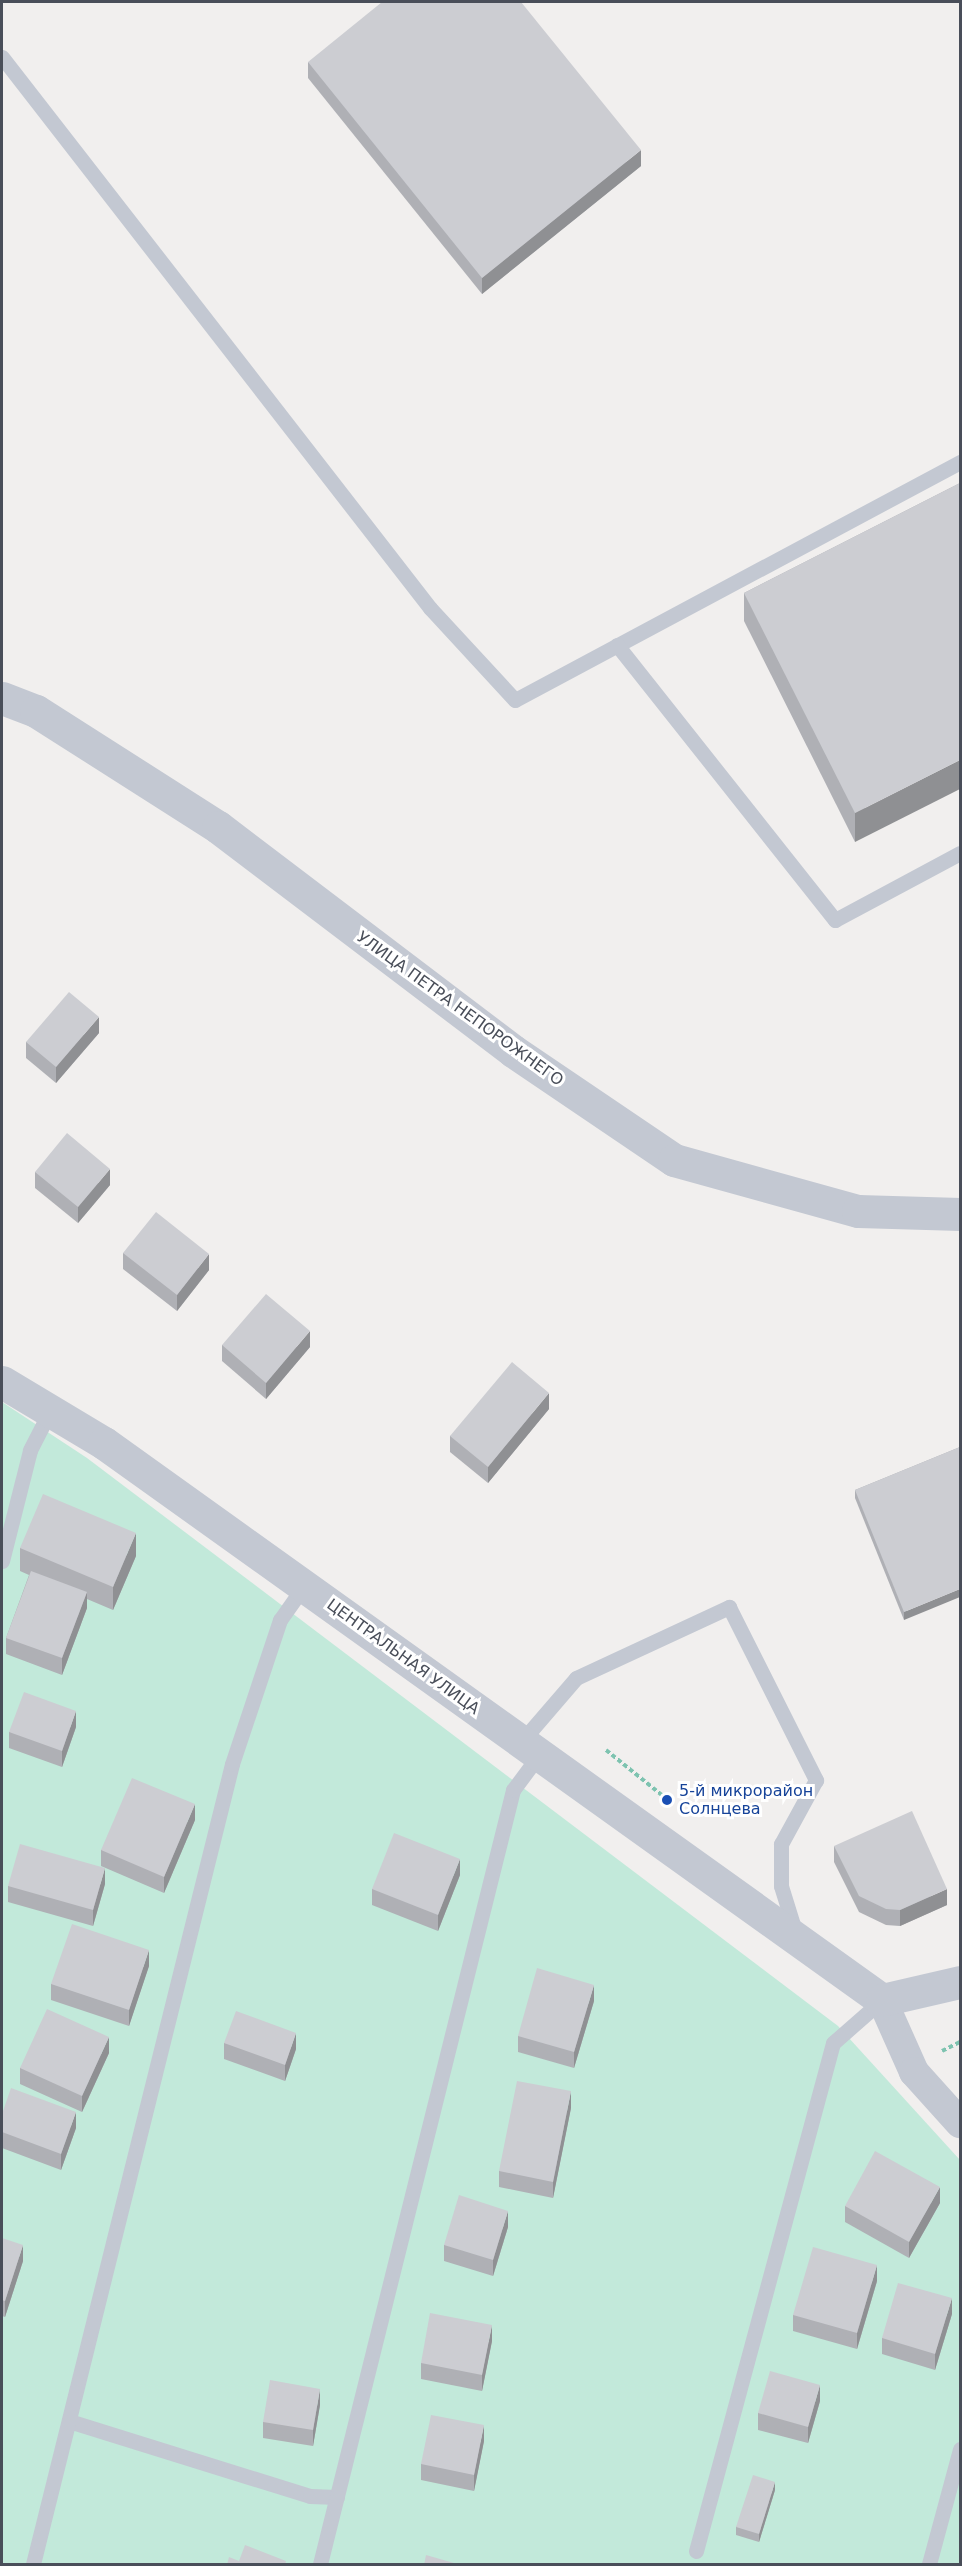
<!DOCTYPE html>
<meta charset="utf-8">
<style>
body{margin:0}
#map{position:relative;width:962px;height:2566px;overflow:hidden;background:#f1efee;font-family:"DejaVu Sans",sans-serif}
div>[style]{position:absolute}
.green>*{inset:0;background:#c2e9da}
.path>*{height:4px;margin-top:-2px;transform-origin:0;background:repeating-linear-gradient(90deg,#7ec3b0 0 4.5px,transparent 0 7.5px)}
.service>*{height:15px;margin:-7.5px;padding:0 7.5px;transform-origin:7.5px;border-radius:7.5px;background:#c3c8d2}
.minor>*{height:30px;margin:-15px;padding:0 15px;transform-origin:15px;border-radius:15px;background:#c3c8d2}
.tertiary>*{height:33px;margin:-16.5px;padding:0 16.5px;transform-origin:16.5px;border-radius:16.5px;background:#c3c8d2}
.wall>*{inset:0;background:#afb0b5}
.shaded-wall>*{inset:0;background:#8f9093}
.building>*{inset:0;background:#cccdd2}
.dots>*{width:16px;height:16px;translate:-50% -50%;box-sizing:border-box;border:3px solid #fff;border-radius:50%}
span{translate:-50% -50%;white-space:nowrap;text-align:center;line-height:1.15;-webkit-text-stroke:6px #fff;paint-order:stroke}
.street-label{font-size:16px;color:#494e59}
.transit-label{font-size:16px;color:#164399}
.left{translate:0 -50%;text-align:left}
.frame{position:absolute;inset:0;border:3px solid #494e59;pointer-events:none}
</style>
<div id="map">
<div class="green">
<i style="clip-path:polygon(2px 1402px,87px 1458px,838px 2026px,960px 2160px,960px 2564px,2px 2564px)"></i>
</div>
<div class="path">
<i style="left:606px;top:1750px;width:80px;rotate:38.9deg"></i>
<i style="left:942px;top:2051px;width:20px;rotate:-27deg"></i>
</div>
<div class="service">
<i style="left:2px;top:57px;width:698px;rotate:52.16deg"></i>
<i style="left:430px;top:608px;width:125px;rotate:47.3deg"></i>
<i style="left:515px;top:700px;width:505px;rotate:-28.14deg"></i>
<i style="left:617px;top:645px;width:351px;rotate:51.6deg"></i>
<i style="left:835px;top:920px;width:142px;rotate:-28.2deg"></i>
<i style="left:2px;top:1561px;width:114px;rotate:-75.8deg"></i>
<i style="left:30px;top:1450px;width:44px;rotate:-62.9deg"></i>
<i style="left:521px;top:1742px;width:84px;rotate:-49.3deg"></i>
<i style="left:576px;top:1678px;width:169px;rotate:-24.9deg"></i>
<i style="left:729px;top:1607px;width:194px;rotate:63.3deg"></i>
<i style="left:816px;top:1780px;width:73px;rotate:118.7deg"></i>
<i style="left:781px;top:1844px;width:42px;rotate:90deg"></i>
<i style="left:781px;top:1886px;width:47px;rotate:72.7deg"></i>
<i style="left:69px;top:2421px;width:252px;rotate:17.3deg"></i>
<i style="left:310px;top:2496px;width:27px;rotate:2deg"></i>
<i style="left:696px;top:2551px;width:526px;rotate:-74.91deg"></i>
<i style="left:833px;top:2043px;width:65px;rotate:-41.3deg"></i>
<i style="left:33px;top:2564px;width:824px;rotate:-76.03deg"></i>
<i style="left:232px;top:1764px;width:152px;rotate:-71.6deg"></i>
<i style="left:280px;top:1620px;width:42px;rotate:-54.8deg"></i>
<i style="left:320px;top:2564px;width:798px;rotate:-76deg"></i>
<i style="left:513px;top:1790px;width:44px;rotate:-53.4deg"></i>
<i style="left:929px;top:2564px;width:119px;rotate:-74.9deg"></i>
</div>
<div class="minor">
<i style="left:882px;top:2000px;width:79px;rotate:66deg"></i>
<i style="left:914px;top:2072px;width:69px;rotate:48deg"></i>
</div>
<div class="tertiary">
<i style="left:2px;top:698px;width:36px;rotate:21deg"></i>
<i style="left:36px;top:711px;width:216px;rotate:32.5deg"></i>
<i style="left:218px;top:827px;width:370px;rotate:37.2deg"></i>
<i style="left:513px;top:1051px;width:194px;rotate:34.1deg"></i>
<i style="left:674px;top:1160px;width:191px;rotate:15.5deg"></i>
<i style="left:858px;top:1211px;width:102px;rotate:1.7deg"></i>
<i style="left:2px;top:1382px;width:119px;rotate:30.9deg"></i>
<i style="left:104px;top:1443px;width:957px;rotate:35.6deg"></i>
<i style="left:882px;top:2000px;width:80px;rotate:-13deg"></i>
</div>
<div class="wall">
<i style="clip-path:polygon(308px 62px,641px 166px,482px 294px,308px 78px)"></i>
<i style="clip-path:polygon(960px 483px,855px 842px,744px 621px,744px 593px)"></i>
<i style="clip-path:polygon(99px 1033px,56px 1083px,26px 1058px,26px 1042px)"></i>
<i style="clip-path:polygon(35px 1172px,110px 1185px,78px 1223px,35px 1188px)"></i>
<i style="clip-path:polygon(123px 1253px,209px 1270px,177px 1311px,123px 1269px)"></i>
<i style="clip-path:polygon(222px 1345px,310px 1347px,266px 1399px,222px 1361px)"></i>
<i style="clip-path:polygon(549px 1409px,488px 1483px,450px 1452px,450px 1436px)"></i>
<i style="clip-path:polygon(960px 1447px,904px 1620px,855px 1498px,855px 1490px)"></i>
<i style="clip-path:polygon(20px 1548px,136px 1556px,113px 1610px,87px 1599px,87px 1608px,62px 1675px,6px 1654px,6px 1638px,29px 1575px,20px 1571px)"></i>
<i style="clip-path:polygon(76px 1727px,62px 1767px,9px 1748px,9px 1732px)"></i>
<i style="clip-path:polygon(195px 1820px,164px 1893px,101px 1866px,101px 1850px)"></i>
<i style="clip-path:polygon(834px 1846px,947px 1905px,900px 1926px,886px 1925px,859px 1912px,834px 1862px)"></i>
<i style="clip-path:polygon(460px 1875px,438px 1931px,372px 1905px,372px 1889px)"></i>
<i style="clip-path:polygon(105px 1884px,93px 1926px,8px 1902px,8px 1886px)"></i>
<i style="clip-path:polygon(149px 1966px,129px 2026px,51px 2000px,51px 1984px)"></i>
<i style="clip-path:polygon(594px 2001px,574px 2068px,518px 2052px,518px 2036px)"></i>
<i style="clip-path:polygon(224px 2043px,296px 2049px,285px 2081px,224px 2059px)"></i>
<i style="clip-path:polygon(109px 2053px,82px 2112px,20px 2084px,20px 2068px)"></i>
<i style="clip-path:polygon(571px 2108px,553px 2198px,499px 2187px,499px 2171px)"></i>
<i style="clip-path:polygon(2px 2114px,76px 2128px,61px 2170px,2px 2148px)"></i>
<i style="clip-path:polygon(940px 2203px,909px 2258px,845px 2222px,845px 2206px)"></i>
<i style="clip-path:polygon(508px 2227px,493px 2276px,444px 2261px,444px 2245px)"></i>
<i style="clip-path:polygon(2px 2238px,23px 2261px,5px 2317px,2px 2316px)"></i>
<i style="clip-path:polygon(877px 2281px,857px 2349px,793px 2331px,793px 2315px)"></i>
<i style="clip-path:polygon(952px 2314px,935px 2370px,882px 2354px,882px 2338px)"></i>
<i style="clip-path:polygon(492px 2341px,482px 2391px,421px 2379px,421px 2363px)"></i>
<i style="clip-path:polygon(820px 2401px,808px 2443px,758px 2430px,758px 2413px)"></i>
<i style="clip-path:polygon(320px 2405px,313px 2446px,263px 2438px,263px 2422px)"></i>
<i style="clip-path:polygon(484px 2441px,474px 2491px,421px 2480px,421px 2464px)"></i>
<i style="clip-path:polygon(775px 2490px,759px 2542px,736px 2535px,736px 2527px)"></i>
</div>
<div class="shaded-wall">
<i style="clip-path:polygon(641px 150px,641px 166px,482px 294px,482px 278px)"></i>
<i style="clip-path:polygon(960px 760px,960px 789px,855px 842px,855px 813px)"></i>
<i style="clip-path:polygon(99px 1017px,99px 1033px,56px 1083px,56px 1067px)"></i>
<i style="clip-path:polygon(3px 1080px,3px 1096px,2px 1097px,2px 1081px)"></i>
<i style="clip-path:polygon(110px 1169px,110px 1185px,78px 1223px,78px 1207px)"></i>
<i style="clip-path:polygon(209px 1254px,209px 1270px,177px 1311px,177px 1295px)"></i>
<i style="clip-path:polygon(310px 1331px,310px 1347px,266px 1399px,266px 1383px)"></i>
<i style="clip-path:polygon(549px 1393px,549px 1409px,488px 1483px,488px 1467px)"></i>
<i style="clip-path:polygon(136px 1533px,136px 1556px,113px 1610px,113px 1587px)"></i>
<i style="clip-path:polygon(960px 1589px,960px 1597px,904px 1620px,904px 1612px)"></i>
<i style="clip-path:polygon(87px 1592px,87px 1608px,62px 1675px,62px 1658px)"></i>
<i style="clip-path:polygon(76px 1711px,76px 1727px,62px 1767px,62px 1751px)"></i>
<i style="clip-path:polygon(195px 1804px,195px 1820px,164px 1893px,164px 1877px)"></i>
<i style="clip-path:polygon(460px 1859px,460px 1875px,438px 1931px,438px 1915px)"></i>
<i style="clip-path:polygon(105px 1868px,105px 1884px,93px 1926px,93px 1910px)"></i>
<i style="clip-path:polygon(947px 1889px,947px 1905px,900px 1926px,900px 1910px)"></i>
<i style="clip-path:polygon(149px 1950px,149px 1966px,129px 2026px,129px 2010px)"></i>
<i style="clip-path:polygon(594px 1985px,594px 2001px,574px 2068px,574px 2052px)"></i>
<i style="clip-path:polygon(296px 2033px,296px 2049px,285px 2081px,285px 2065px)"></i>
<i style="clip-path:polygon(109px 2037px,109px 2053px,82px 2112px,82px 2096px)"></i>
<i style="clip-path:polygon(571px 2091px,571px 2108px,553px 2198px,553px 2182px)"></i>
<i style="clip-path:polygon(76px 2112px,76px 2128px,61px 2170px,61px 2154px)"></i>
<i style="clip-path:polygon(940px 2187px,940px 2203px,909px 2258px,909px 2242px)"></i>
<i style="clip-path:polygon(508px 2211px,508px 2227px,493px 2276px,493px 2260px)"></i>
<i style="clip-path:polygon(23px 2245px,23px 2261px,5px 2317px,5px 2301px)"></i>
<i style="clip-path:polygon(877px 2265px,877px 2281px,857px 2349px,857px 2333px)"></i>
<i style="clip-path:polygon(952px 2298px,952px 2314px,935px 2370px,935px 2354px)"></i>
<i style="clip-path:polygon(492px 2325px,492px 2341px,482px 2391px,482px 2375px)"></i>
<i style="clip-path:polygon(820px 2385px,820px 2401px,808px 2443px,808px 2427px)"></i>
<i style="clip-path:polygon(320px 2389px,320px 2405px,313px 2446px,313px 2430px)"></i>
<i style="clip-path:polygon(484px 2425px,484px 2441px,474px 2491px,474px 2475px)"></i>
<i style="clip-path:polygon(775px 2482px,775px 2490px,759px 2542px,759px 2534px)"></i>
</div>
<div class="building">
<i style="clip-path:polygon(382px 2px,521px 2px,641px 150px,482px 278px,308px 62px)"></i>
<i style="clip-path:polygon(960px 483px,960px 760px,855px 813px,744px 593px)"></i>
<i style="clip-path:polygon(69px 992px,99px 1017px,56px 1067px,26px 1042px)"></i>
<i style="clip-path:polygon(67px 1133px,110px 1169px,78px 1207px,35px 1172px)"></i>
<i style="clip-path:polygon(156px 1212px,209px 1254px,177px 1295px,123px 1253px)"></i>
<i style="clip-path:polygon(266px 1294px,310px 1331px,266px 1383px,222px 1345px)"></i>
<i style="clip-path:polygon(512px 1362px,549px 1393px,488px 1467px,450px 1436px)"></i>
<i style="clip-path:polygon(960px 1447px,960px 1589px,904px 1612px,855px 1490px)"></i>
<i style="clip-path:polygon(43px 1494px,136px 1533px,113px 1587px,20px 1548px)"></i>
<i style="clip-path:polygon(31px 1571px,87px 1592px,62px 1658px,6px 1638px)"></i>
<i style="clip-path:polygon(24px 1692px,76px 1711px,62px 1751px,9px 1732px)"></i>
<i style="clip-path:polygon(132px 1778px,195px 1804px,164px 1877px,101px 1850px)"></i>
<i style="clip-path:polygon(912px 1811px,947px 1889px,900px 1910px,886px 1909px,859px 1896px,834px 1846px)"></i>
<i style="clip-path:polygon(394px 1833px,460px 1859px,438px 1915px,372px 1889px)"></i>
<i style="clip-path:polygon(20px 1844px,105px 1868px,93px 1910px,8px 1886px)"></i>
<i style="clip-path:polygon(72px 1924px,149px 1950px,129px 2010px,51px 1984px)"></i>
<i style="clip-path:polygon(537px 1968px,594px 1985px,574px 2052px,518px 2036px)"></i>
<i style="clip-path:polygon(47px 2009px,109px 2037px,82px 2096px,20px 2068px)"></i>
<i style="clip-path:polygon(236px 2011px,296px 2033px,285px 2065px,224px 2043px)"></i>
<i style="clip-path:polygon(517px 2081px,571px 2091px,553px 2182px,499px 2171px)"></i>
<i style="clip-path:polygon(11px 2088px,76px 2112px,61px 2154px,2px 2132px,2px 2114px)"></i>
<i style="clip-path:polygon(875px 2151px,940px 2187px,909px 2242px,845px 2206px)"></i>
<i style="clip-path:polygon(459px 2195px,508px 2211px,493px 2260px,444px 2245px)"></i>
<i style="clip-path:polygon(2px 2238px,23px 2245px,5px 2301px,2px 2300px)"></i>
<i style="clip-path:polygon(813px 2247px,877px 2265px,857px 2333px,793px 2315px)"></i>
<i style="clip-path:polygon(898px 2283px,952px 2298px,935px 2354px,882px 2338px)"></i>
<i style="clip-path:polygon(430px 2313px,492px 2325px,482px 2375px,421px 2363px)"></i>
<i style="clip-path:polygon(770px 2371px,820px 2385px,808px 2427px,758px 2413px)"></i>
<i style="clip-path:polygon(270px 2380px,320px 2389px,313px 2430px,263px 2422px)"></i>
<i style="clip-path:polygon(431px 2415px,484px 2425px,474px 2475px,421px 2464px)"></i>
<i style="clip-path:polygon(753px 2475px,775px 2482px,759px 2534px,736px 2527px)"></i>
<i style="clip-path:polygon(245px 2545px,286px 2561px,285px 2565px,227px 2565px,229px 2557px,239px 2561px)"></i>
<i style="clip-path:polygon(426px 2555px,454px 2563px,454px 2565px,424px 2565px)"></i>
</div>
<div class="dots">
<i style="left:667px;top:1800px;background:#1a4fb4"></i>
</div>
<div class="street-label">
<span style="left:460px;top:1009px;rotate:36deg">УЛИЦА ПЕТРА НЕПОРОЖНЕГО</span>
<span style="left:403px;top:1657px;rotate:36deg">ЦЕНТРАЛЬНАЯ УЛИЦА</span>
</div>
<div class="transit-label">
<span class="left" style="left:679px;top:1800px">5-й микрорайон<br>Солнцева</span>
</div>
<div class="frame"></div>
</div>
